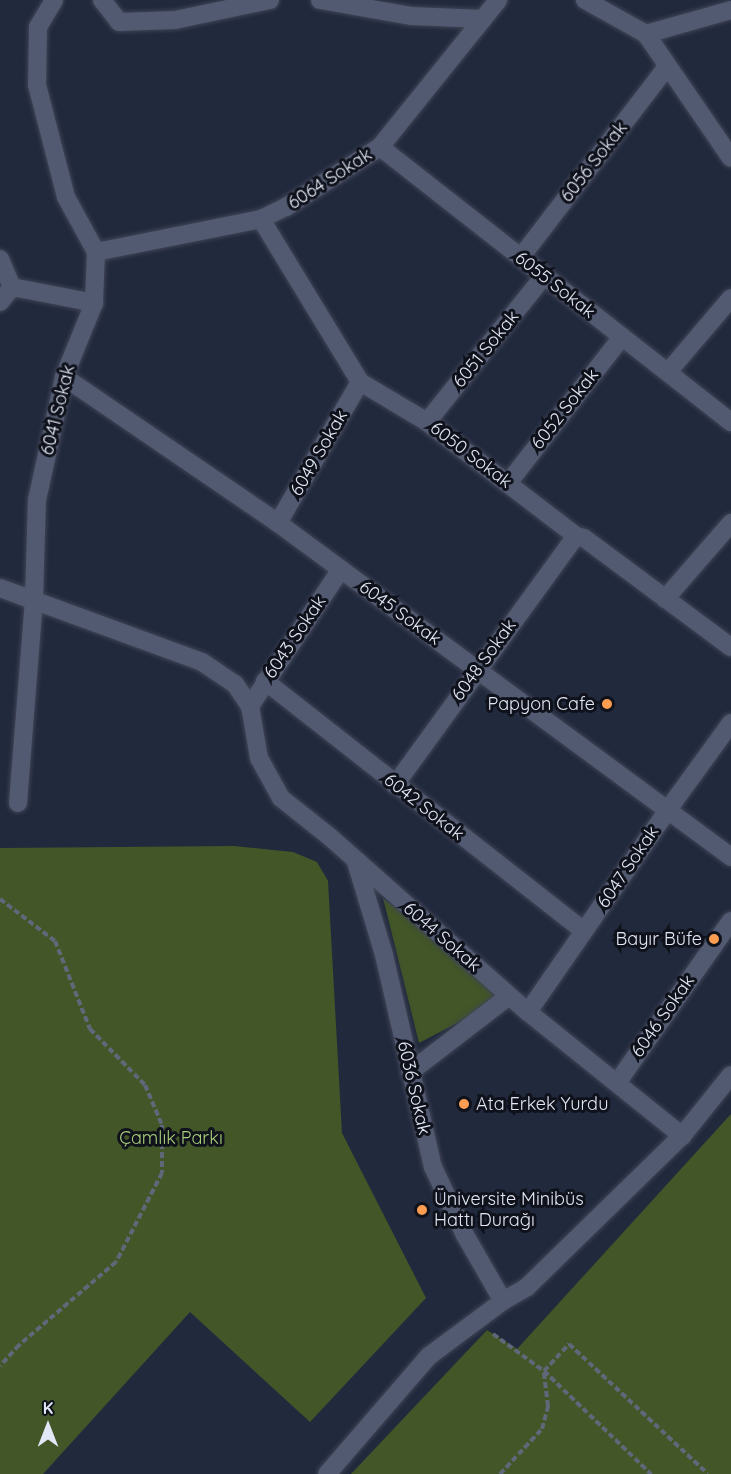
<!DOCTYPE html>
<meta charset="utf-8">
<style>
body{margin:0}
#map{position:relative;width:731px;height:1474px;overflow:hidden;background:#21293d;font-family:Quicksand,sans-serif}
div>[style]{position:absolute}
.green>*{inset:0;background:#425628}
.path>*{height:4px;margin-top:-2px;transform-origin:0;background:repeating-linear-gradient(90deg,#606779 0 6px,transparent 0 9px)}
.roads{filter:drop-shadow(0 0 2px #3f4455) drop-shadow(0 0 2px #3f4455)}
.minor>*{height:18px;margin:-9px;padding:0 9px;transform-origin:9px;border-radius:9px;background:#525a71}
.dots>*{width:16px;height:16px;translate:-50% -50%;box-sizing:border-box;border:3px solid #0f121b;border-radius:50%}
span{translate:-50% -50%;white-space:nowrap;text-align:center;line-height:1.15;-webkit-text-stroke:6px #0f121b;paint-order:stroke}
.street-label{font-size:18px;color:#e2e7f5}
.poi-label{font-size:18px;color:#e2e7f5}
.right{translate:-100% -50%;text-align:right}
.left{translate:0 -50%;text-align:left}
.park-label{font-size:18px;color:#a9cf7a}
.north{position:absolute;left:18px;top:1396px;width:60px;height:60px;-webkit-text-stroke:4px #0f121b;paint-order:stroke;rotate:0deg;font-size:16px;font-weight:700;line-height:24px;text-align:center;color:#e2e7f5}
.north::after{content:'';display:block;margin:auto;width:21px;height:27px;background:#e2e7f5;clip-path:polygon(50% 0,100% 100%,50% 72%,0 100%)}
</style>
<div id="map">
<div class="green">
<i style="clip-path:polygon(234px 846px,293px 852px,317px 862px,328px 881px,342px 1133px,426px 1298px,310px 1422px,190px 1312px,43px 1474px,0 1474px,0 848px)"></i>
<i style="clip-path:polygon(383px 898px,509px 996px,419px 1043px)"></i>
<i style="clip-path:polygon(731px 1114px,731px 1474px,351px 1474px,487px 1330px,517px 1349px)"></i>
</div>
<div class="path">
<i style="left:0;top:899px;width:69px;rotate:37.4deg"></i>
<i style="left:55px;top:941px;width:95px;rotate:68.3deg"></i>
<i style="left:90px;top:1029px;width:78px;rotate:45.5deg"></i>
<i style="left:145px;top:1085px;width:43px;rotate:67deg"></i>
<i style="left:162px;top:1125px;width:48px;rotate:90deg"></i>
<i style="left:162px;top:1173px;width:100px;rotate:117.3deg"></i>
<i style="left:116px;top:1262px;width:128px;rotate:139.4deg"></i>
<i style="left:19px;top:1345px;width:28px;rotate:132deg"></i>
<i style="left:493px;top:1334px;width:63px;rotate:36deg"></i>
<i style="left:544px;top:1371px;width:149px;rotate:43.9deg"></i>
<i style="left:500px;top:1474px;width:62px;rotate:-47deg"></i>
<i style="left:542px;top:1429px;width:24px;rotate:-75deg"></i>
<i style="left:548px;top:1406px;width:35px;rotate:-97deg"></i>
<i style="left:544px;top:1371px;width:37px;rotate:-47deg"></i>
<i style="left:569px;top:1344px;width:190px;rotate:43.1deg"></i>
</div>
<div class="roads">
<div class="minor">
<i style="left:102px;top:0;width:28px;rotate:52deg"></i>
<i style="left:119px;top:22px;width:56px;rotate:-2deg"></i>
<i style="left:175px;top:20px;width:97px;rotate:-11.9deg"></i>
<i style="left:320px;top:0;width:92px;rotate:10deg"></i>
<i style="left:411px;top:16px;width:72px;rotate:2.4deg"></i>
<i style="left:585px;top:0;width:70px;rotate:29.1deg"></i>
<i style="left:646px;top:34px;width:88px;rotate:-15.8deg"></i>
<i style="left:646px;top:34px;width:150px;rotate:55.6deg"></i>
<i style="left:380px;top:147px;width:446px;rotate:38.1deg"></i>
<i style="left:261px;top:219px;width:191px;rotate:58.7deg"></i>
<i style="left:360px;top:382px;width:78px;rotate:30.8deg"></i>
<i style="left:427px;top:422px;width:188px;rotate:37.4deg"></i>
<i style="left:576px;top:536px;width:8px;rotate:14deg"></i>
<i style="left:584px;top:538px;width:183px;rotate:36.6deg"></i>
<i style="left:96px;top:252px;width:168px;rotate:-11.3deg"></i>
<i style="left:261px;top:219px;width:28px;rotate:-26deg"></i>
<i style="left:286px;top:207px;width:112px;rotate:-32.6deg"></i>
<i style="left:380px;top:147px;width:189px;rotate:-51.2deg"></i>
<i style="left:521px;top:257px;width:240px;rotate:-52.5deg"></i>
<i style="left:0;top:259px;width:30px;rotate:67deg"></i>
<i style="left:12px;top:287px;width:84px;rotate:11deg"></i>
<i style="left:0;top:302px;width:19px;rotate:-51deg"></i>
<i style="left:668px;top:372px;width:97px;rotate:-49.6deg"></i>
<i style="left:64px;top:377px;width:259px;rotate:34.3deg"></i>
<i style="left:278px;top:523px;width:563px;rotate:36.4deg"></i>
<i style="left:427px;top:422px;width:187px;rotate:-51.3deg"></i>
<i style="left:509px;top:482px;width:184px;rotate:-52.1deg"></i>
<i style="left:278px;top:523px;width:163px;rotate:-59.8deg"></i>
<i style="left:0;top:588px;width:215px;rotate:20.1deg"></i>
<i style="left:202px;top:662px;width:40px;rotate:34deg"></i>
<i style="left:235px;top:684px;width:27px;rotate:56deg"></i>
<i style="left:250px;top:706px;width:53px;rotate:80.2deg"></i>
<i style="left:259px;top:758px;width:46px;rotate:61.2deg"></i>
<i style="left:281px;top:798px;width:63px;rotate:38.5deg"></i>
<i style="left:330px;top:837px;width:264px;rotate:41.5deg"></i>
<i style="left:528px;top:1012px;width:198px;rotate:38.8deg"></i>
<i style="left:665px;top:599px;width:101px;rotate:-49deg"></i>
<i style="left:265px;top:681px;width:405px;rotate:38.1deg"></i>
<i style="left:250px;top:706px;width:164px;rotate:-56.4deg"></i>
<i style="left:395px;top:785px;width:308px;rotate:-54deg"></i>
<i style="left:18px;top:803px;width:205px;rotate:-85.5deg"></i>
<i style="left:34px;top:599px;width:99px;rotate:-88.3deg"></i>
<i style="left:37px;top:500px;width:126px;rotate:-77.6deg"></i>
<i style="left:64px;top:377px;width:80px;rotate:-67.9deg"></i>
<i style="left:94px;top:303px;width:51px;rotate:-87.8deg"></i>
<i style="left:96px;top:252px;width:63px;rotate:-118.6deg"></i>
<i style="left:66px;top:197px;width:116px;rotate:-104.5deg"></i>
<i style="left:37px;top:85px;width:58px;rotate:-89deg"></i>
<i style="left:38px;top:27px;width:31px;rotate:-59deg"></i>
<i style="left:356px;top:862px;width:97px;rotate:73.2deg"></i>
<i style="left:384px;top:955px;width:218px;rotate:77deg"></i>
<i style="left:433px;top:1167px;width:75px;rotate:64.8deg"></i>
<i style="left:465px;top:1235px;width:76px;rotate:60.1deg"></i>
<i style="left:528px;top:1012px;width:244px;rotate:-55.3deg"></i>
<i style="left:667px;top:811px;width:109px;rotate:-54deg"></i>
<i style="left:410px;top:1072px;width:125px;rotate:-37.5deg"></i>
<i style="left:617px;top:1083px;width:198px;rotate:-54.9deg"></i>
<i style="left:327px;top:1474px;width:156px;rotate:-49.2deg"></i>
<i style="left:429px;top:1356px;width:92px;rotate:-36.6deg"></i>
<i style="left:503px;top:1301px;width:28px;rotate:-30deg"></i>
<i style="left:527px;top:1287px;width:216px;rotate:-44.3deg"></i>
<i style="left:682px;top:1136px;width:78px;rotate:-51.2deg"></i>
</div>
</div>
<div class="dots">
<i style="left:607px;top:704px;background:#fc9d52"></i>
<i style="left:714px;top:939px;background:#fc9d52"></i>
<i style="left:464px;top:1104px;background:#fc9d52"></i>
<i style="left:422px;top:1210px;background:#fc9d52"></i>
</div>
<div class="street-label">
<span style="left:594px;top:162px;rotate:-52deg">6056 Sokak</span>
<span style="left:330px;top:179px;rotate:-33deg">6064 Sokak</span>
<span style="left:555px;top:285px;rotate:38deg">6055 Sokak</span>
<span style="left:486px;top:349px;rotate:-51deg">6051 Sokak</span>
<span style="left:565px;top:409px;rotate:-52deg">6052 Sokak</span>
<span style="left:58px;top:410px;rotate:-76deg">6041 Sokak</span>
<span style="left:319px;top:453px;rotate:-60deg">6049 Sokak</span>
<span style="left:471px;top:455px;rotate:37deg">6050 Sokak</span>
<span style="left:400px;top:613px;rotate:36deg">6045 Sokak</span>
<span style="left:295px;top:637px;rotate:-56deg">6043 Sokak</span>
<span style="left:484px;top:660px;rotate:-54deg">6048 Sokak</span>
<span style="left:424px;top:807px;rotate:38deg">6042 Sokak</span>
<span style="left:628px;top:867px;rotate:-56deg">6047 Sokak</span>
<span style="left:442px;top:937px;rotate:41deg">6044 Sokak</span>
<span style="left:663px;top:1016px;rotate:-55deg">6046 Sokak</span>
<span style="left:414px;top:1088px;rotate:77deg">6036 Sokak</span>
</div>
<div class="poi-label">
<span class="right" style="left:595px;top:704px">Papyon Cafe</span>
<span class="right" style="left:702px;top:939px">Bayır Büfe</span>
<span class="left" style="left:476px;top:1104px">Ata Erkek Yurdu</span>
<span class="left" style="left:434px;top:1210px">Üniversite Minibüs<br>Hattı Durağı</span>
</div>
<div class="park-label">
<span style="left:171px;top:1138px">Çamlık Parkı</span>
</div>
<div class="north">K</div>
</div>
